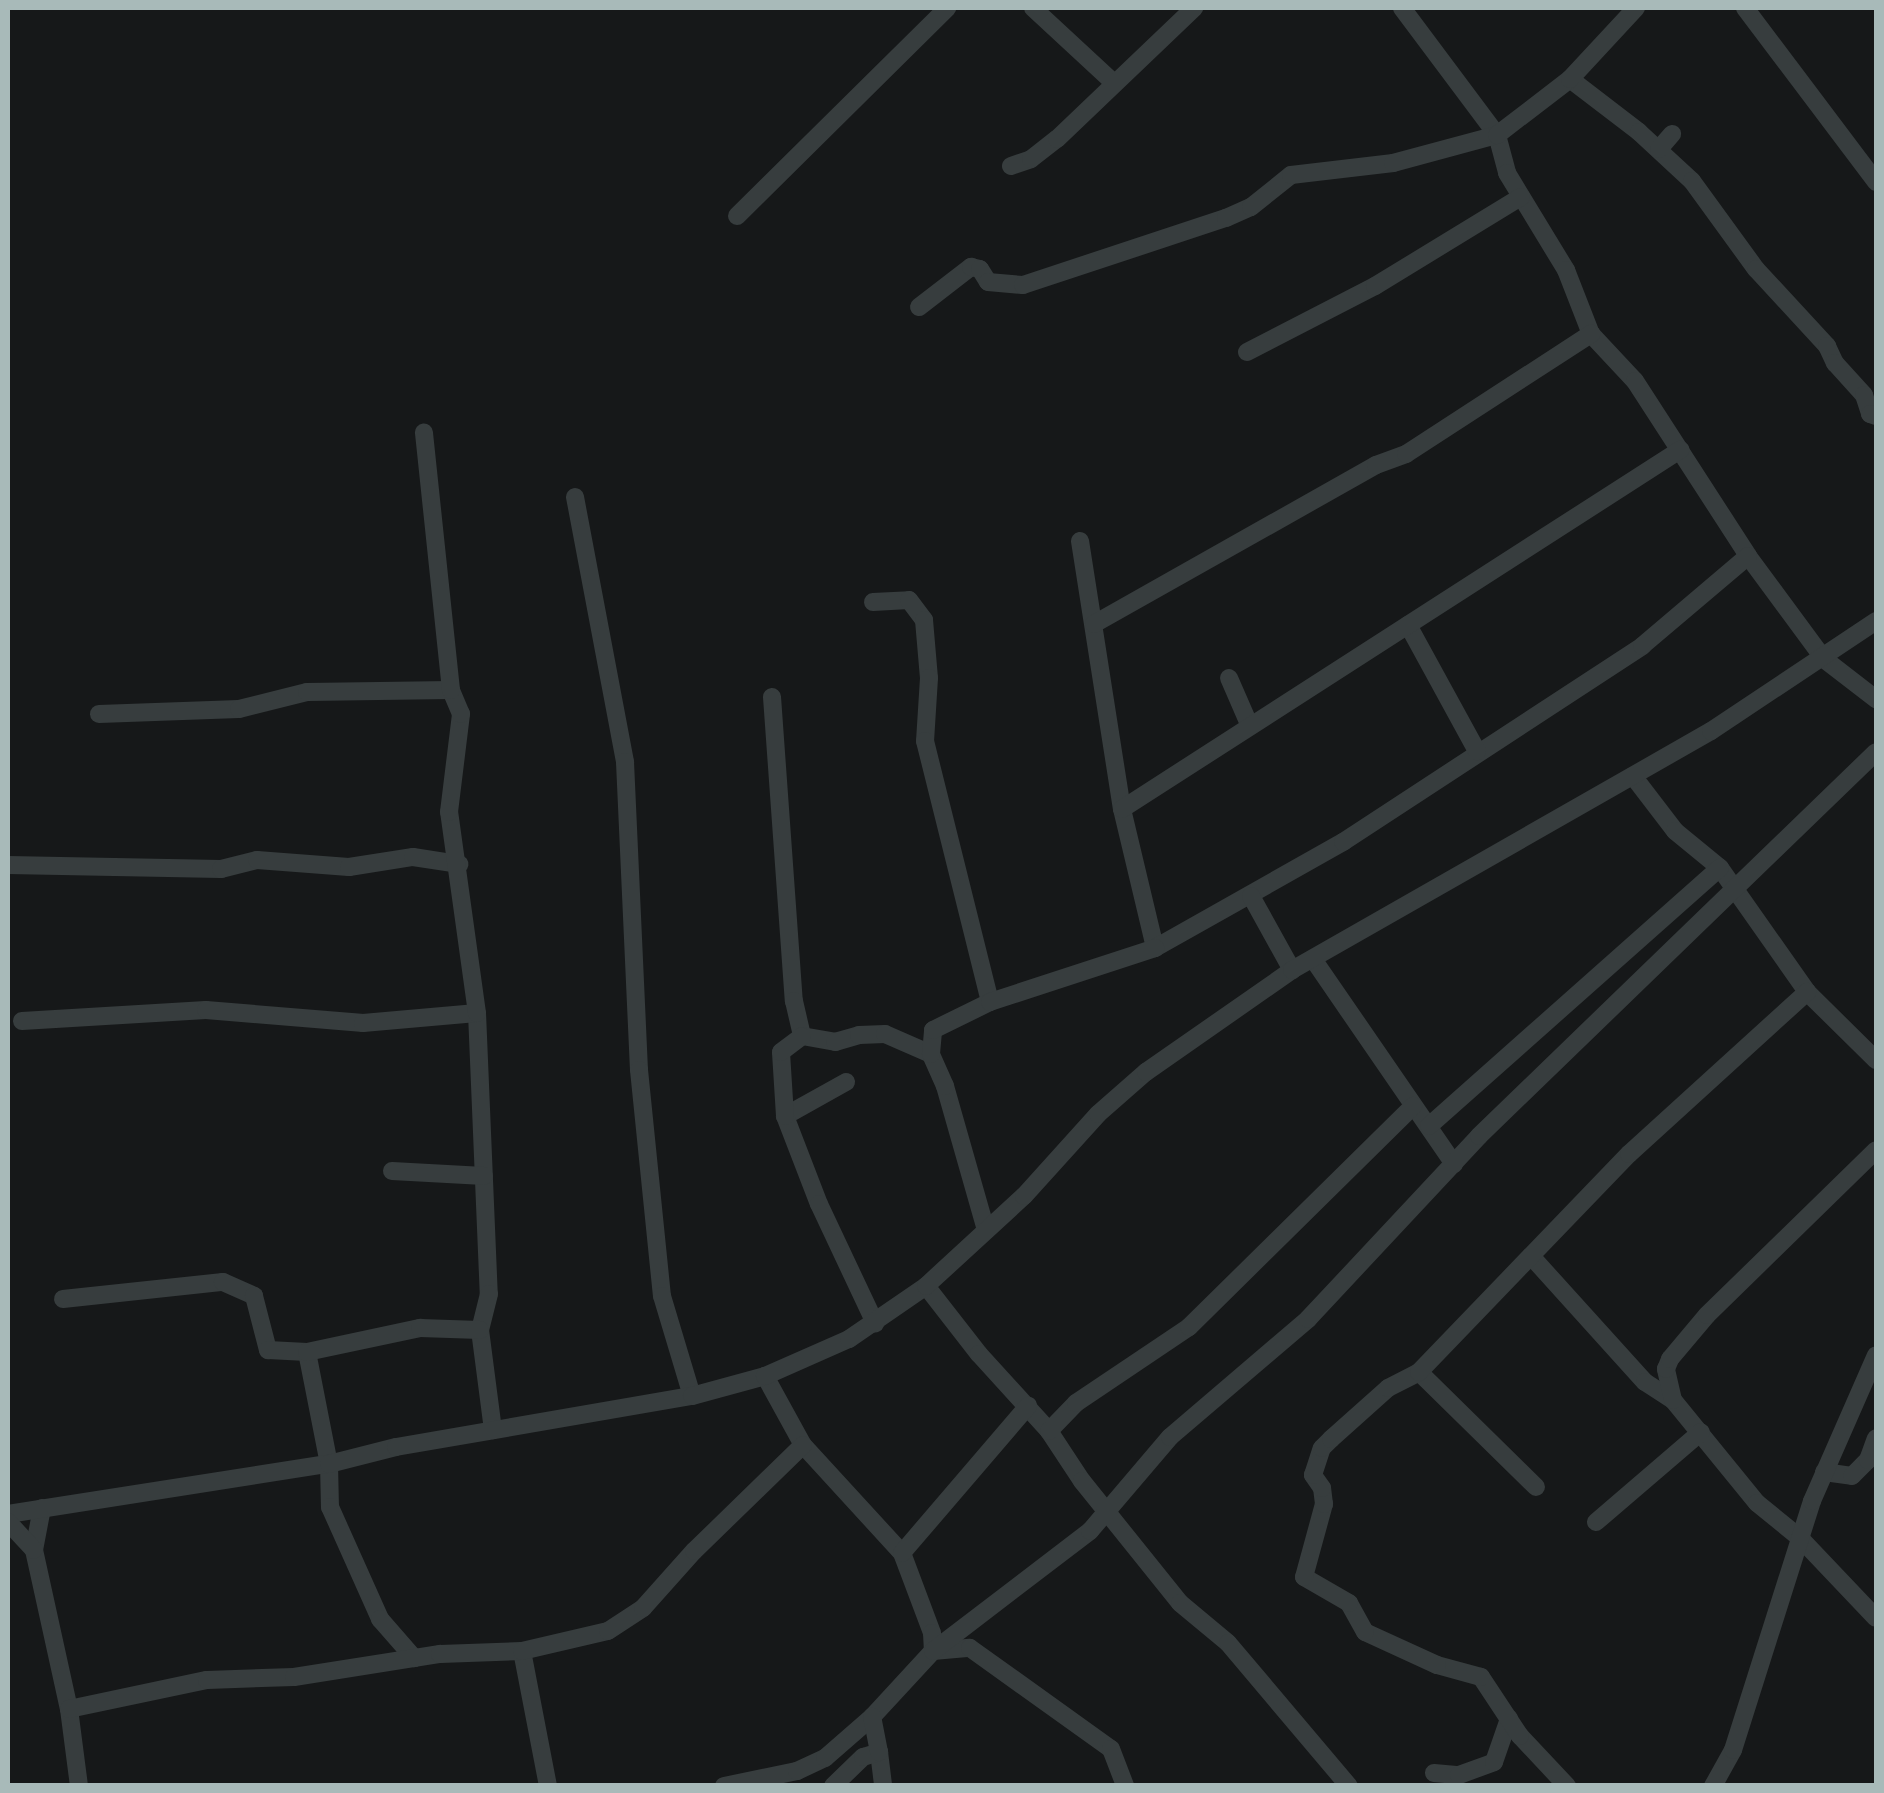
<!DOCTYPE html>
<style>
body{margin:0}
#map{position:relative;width:1884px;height:1793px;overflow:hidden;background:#161819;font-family:Lato,sans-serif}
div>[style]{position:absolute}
.minor>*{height:18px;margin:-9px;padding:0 9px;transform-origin:9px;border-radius:9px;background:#373d3e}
span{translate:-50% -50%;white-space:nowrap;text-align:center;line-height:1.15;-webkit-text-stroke:9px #111314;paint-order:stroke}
.frame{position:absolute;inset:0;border:10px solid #a8bab9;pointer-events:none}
</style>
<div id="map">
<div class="minor">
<i style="left:1033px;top:8px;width:110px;rotate:42.8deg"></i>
<i style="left:1402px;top:8px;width:159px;rotate:53.2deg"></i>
<i style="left:1497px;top:135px;width:39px;rotate:75deg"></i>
<i style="left:1507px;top:173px;width:114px;rotate:58.7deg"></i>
<i style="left:1566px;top:270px;width:69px;rotate:68.7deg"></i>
<i style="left:1591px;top:334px;width:64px;rotate:46.9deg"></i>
<i style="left:1635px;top:381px;width:208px;rotate:57.1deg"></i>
<i style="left:1748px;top:556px;width:128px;rotate:53.6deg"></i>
<i style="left:1824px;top:659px;width:66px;rotate:37.6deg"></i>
<i style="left:1745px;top:8px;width:218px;rotate:53deg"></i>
<i style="left:1570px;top:79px;width:87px;rotate:37.5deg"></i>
<i style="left:1639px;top:132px;width:72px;rotate:42.8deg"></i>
<i style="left:1692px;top:181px;width:109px;rotate:54deg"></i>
<i style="left:1756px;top:269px;width:105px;rotate:47.3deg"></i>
<i style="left:1827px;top:346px;width:19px;rotate:65deg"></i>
<i style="left:1835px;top:363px;width:43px;rotate:47.8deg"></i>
<i style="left:1864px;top:395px;width:20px;rotate:72deg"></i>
<i style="left:1870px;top:414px;width:6px;rotate:18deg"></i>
<i style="left:1659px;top:149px;width:20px;rotate:-49deg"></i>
<i style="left:1011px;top:166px;width:21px;rotate:-19deg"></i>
<i style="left:1031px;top:159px;width:33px;rotate:-38deg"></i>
<i style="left:1057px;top:139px;width:190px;rotate:-43.7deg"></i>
<i style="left:737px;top:216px;width:296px;rotate:-44.7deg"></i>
<i style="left:919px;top:307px;width:66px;rotate:-37.6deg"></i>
<i style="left:971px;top:267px;width:9px;rotate:13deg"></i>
<i style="left:980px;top:269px;width:15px;rotate:58deg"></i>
<i style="left:988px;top:282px;width:35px;rotate:5deg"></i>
<i style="left:1023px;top:285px;width:214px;rotate:-18.3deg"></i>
<i style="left:1226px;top:218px;width:27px;rotate:-24deg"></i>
<i style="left:1251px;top:207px;width:51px;rotate:-38.7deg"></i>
<i style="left:1291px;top:175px;width:103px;rotate:-6.7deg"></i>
<i style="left:1393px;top:163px;width:108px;rotate:-15.1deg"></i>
<i style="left:1497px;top:135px;width:92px;rotate:-37.5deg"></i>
<i style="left:1570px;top:79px;width:97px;rotate:-47.1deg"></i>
<i style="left:1247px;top:352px;width:144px;rotate:-27.3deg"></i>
<i style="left:1375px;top:286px;width:171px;rotate:-31.4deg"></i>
<i style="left:575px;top:497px;width:270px;rotate:79.3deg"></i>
<i style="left:625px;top:762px;width:308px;rotate:87.4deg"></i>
<i style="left:639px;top:1070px;width:227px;rotate:84.2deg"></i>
<i style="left:662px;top:1296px;width:104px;rotate:73.3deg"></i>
<i style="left:1080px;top:541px;width:271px;rotate:81.1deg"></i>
<i style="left:1122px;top:809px;width:143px;rotate:76.6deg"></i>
<i style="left:1155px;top:948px;width:216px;rotate:-29.4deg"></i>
<i style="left:1343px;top:842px;width:358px;rotate:-33.2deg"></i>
<i style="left:1642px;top:646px;width:139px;rotate:-40.3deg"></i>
<i style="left:873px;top:602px;width:36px;rotate:-3deg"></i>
<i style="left:909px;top:600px;width:25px;rotate:53deg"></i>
<i style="left:924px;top:620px;width:58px;rotate:85.1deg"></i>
<i style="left:929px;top:678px;width:63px;rotate:93.6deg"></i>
<i style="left:925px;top:741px;width:269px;rotate:76deg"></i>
<i style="left:1094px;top:624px;width:324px;rotate:-29.4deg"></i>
<i style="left:1376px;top:465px;width:32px;rotate:-20deg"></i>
<i style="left:1406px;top:454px;width:221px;rotate:-33deg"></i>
<i style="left:1408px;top:625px;width:144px;rotate:61.3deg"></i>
<i style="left:1229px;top:678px;width:50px;rotate:66.5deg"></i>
<i style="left:772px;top:697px;width:305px;rotate:85.9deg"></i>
<i style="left:794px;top:1001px;width:36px;rotate:77deg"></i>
<i style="left:99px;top:714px;width:140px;rotate:-2deg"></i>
<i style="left:239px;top:709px;width:70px;rotate:-14deg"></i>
<i style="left:307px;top:692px;width:144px;rotate:-0.8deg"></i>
<i style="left:1633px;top:776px;width:69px;rotate:52.6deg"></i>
<i style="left:1675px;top:831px;width:58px;rotate:39.4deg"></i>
<i style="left:1720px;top:868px;width:151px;rotate:54.9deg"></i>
<i style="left:1807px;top:992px;width:97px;rotate:44.6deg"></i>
<i style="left:1122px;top:809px;width:664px;rotate:-32.76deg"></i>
<i style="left:8px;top:865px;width:213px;rotate:1.1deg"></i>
<i style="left:221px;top:869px;width:37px;rotate:-14deg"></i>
<i style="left:257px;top:860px;width:92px;rotate:4.4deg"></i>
<i style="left:349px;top:867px;width:65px;rotate:-8.9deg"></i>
<i style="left:413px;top:857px;width:47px;rotate:8.7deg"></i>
<i style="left:1251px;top:896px;width:85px;rotate:61deg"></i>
<i style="left:1313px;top:959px;width:249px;rotate:55.5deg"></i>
<i style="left:477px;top:1013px;width:281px;rotate:87.6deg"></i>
<i style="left:489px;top:1294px;width:37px;rotate:104deg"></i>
<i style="left:480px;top:1330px;width:101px;rotate:82.6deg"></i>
<i style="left:22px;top:1021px;width:184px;rotate:-3.4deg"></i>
<i style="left:206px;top:1010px;width:158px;rotate:4.7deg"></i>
<i style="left:363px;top:1023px;width:114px;rotate:-5deg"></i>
<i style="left:477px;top:1013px;width:203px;rotate:-97.9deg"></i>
<i style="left:449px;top:812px;width:99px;rotate:-83deg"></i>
<i style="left:461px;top:714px;width:26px;rotate:-113deg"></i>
<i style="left:451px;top:690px;width:259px;rotate:-96deg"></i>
<i style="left:802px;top:1036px;width:34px;rotate:10deg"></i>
<i style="left:835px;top:1042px;width:25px;rotate:-16deg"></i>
<i style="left:859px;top:1035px;width:26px;rotate:-2deg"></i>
<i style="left:885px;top:1034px;width:50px;rotate:23.5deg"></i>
<i style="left:846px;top:1082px;width:70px;rotate:150.9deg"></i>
<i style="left:785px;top:1116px;width:94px;rotate:68.9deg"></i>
<i style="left:819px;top:1204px;width:132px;rotate:64.8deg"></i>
<i style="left:785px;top:1116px;width:64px;rotate:-93.6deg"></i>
<i style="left:781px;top:1052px;width:26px;rotate:-37deg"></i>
<i style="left:1429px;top:1126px;width:389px;rotate:-41.6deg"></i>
<i style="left:392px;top:1171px;width:92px;rotate:3.1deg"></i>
<i style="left:986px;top:1230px;width:150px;rotate:-105.9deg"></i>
<i style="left:945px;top:1086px;width:35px;rotate:-114deg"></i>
<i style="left:931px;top:1054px;width:24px;rotate:-85deg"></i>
<i style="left:933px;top:1030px;width:64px;rotate:-26.2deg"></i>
<i style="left:990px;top:1002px;width:174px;rotate:-18.1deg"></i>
<i style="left:1531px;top:1256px;width:170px;rotate:47.9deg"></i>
<i style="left:1645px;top:1382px;width:33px;rotate:33deg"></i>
<i style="left:1673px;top:1400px;width:133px;rotate:50.8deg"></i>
<i style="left:1757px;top:1503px;width:55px;rotate:39.1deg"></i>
<i style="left:1800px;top:1538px;width:110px;rotate:46.5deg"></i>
<i style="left:926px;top:1286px;width:86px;rotate:52.1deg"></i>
<i style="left:979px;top:1354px;width:104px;rotate:47.7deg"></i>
<i style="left:1049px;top:1431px;width:60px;rotate:56.6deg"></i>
<i style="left:1082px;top:1481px;width:156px;rotate:51.2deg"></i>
<i style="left:1180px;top:1603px;width:62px;rotate:39.8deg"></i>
<i style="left:1228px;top:1643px;width:187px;rotate:49.8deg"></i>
<i style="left:63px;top:1299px;width:161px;rotate:-6.1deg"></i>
<i style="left:223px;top:1282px;width:34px;rotate:24deg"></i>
<i style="left:254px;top:1296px;width:56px;rotate:75.5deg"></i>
<i style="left:268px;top:1350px;width:39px;rotate:3deg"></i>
<i style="left:307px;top:1352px;width:114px;rotate:78.9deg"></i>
<i style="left:329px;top:1464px;width:43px;rotate:88.7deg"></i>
<i style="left:330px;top:1507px;width:123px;rotate:65.9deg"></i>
<i style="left:380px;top:1619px;width:52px;rotate:48.9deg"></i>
<i style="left:307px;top:1352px;width:116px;rotate:-12deg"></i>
<i style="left:420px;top:1328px;width:60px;rotate:1.9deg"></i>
<i style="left:1419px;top:1372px;width:164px;rotate:44.5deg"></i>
<i style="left:765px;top:1376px;width:79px;rotate:61.2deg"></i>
<i style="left:803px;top:1445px;width:147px;rotate:47.5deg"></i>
<i style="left:902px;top:1553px;width:85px;rotate:69.4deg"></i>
<i style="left:932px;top:1633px;width:18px;rotate:87deg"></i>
<i style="left:1673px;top:1400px;width:32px;rotate:-103deg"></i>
<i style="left:1666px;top:1369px;width:11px;rotate:-68deg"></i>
<i style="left:1670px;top:1359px;width:57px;rotate:-49.9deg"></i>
<i style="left:1707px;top:1315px;width:236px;rotate:-44.3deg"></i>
<i style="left:1049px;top:1431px;width:39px;rotate:-46deg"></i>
<i style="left:1076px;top:1403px;width:136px;rotate:-33.9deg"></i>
<i style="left:1189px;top:1327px;width:315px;rotate:-44.6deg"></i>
<i style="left:1824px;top:1472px;width:28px;rotate:8deg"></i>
<i style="left:1852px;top:1476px;width:23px;rotate:-45deg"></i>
<i style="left:1868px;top:1460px;width:23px;rotate:-70deg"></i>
<i style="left:42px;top:1508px;width:43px;rotate:100.8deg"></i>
<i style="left:34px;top:1550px;width:163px;rotate:77.6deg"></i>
<i style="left:69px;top:1709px;width:78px;rotate:82.6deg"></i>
<i style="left:8px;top:1514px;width:325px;rotate:-8.9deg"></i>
<i style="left:329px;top:1464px;width:69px;rotate:-14.2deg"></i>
<i style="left:396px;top:1447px;width:300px;rotate:-9.8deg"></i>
<i style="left:692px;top:1396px;width:76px;rotate:-15.3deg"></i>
<i style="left:765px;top:1376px;width:92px;rotate:-23.8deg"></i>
<i style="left:849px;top:1339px;width:93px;rotate:-34.5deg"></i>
<i style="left:926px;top:1286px;width:133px;rotate:-42.6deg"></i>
<i style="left:1024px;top:1196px;width:110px;rotate:-47.9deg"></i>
<i style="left:1098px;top:1114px;width:64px;rotate:-41.2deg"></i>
<i style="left:1146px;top:1072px;width:178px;rotate:-34.9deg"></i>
<i style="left:1292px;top:970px;width:482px;rotate:-29.7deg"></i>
<i style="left:1711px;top:731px;width:198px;rotate:-33.7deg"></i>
<i style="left:8px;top:1522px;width:38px;rotate:47deg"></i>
<i style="left:1596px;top:1522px;width:138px;rotate:-40.6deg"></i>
<i style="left:902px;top:1553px;width:194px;rotate:-49.4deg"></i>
<i style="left:522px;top:1651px;width:137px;rotate:79.1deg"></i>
<i style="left:933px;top:1651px;width:37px;rotate:-5deg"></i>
<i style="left:970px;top:1648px;width:173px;rotate:35.6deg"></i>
<i style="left:1111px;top:1749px;width:40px;rotate:69deg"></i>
<i style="left:69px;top:1709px;width:141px;rotate:-11.9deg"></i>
<i style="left:207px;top:1680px;width:87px;rotate:-2deg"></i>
<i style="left:294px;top:1677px;width:148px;rotate:-9deg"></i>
<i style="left:440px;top:1654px;width:82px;rotate:-2.1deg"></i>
<i style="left:522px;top:1651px;width:88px;rotate:-13.1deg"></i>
<i style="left:608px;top:1631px;width:42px;rotate:-33.3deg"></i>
<i style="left:643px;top:1608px;width:76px;rotate:-48.2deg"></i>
<i style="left:694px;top:1551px;width:152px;rotate:-44.2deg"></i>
<i style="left:879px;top:1752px;width:34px;rotate:83deg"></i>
<i style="left:1434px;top:1773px;width:25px;rotate:5deg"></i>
<i style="left:1459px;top:1775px;width:37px;rotate:-20deg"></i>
<i style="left:1494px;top:1762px;width:46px;rotate:-70.8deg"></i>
<i style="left:724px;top:1786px;width:75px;rotate:-11.6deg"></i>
<i style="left:797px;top:1771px;width:31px;rotate:-25deg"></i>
<i style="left:825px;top:1758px;width:62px;rotate:-41.1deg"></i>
<i style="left:872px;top:1717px;width:90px;rotate:-47.3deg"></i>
<i style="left:933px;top:1651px;width:198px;rotate:-37.4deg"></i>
<i style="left:1090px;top:1531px;width:123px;rotate:-49.6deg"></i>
<i style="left:1170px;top:1437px;width:182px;rotate:-40.5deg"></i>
<i style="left:1308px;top:1319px;width:250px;rotate:-46.9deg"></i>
<i style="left:1479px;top:1136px;width:552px;rotate:-44.05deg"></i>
<i style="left:833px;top:1786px;width:42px;rotate:-44deg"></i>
<i style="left:863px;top:1757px;width:17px;rotate:-17deg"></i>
<i style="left:879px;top:1752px;width:36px;rotate:-101deg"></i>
<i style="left:1567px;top:1786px;width:69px;rotate:-133.2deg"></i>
<i style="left:1520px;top:1736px;width:71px;rotate:-123.5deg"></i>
<i style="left:1481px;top:1677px;width:46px;rotate:-164.7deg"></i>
<i style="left:1437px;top:1665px;width:79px;rotate:-155.4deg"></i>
<i style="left:1365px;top:1632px;width:33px;rotate:-119deg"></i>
<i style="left:1349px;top:1603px;width:52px;rotate:-150deg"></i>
<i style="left:1304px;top:1577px;width:76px;rotate:-74.7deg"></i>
<i style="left:1324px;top:1504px;width:16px;rotate:-97deg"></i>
<i style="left:1322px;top:1488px;width:16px;rotate:-125deg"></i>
<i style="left:1313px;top:1475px;width:28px;rotate:-72deg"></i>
<i style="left:1322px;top:1448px;width:13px;rotate:-45deg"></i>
<i style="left:1331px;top:1439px;width:76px;rotate:-41.8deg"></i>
<i style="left:1388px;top:1388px;width:35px;rotate:-27deg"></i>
<i style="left:1419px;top:1372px;width:303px;rotate:-46.1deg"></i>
<i style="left:1629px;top:1154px;width:241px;rotate:-42.3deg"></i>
<i style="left:1713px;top:1786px;width:41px;rotate:-60.9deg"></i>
<i style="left:1733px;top:1750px;width:261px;rotate:-72.4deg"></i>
<i style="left:1812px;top:1501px;width:159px;rotate:-66.3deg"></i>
</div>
<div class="frame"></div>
</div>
